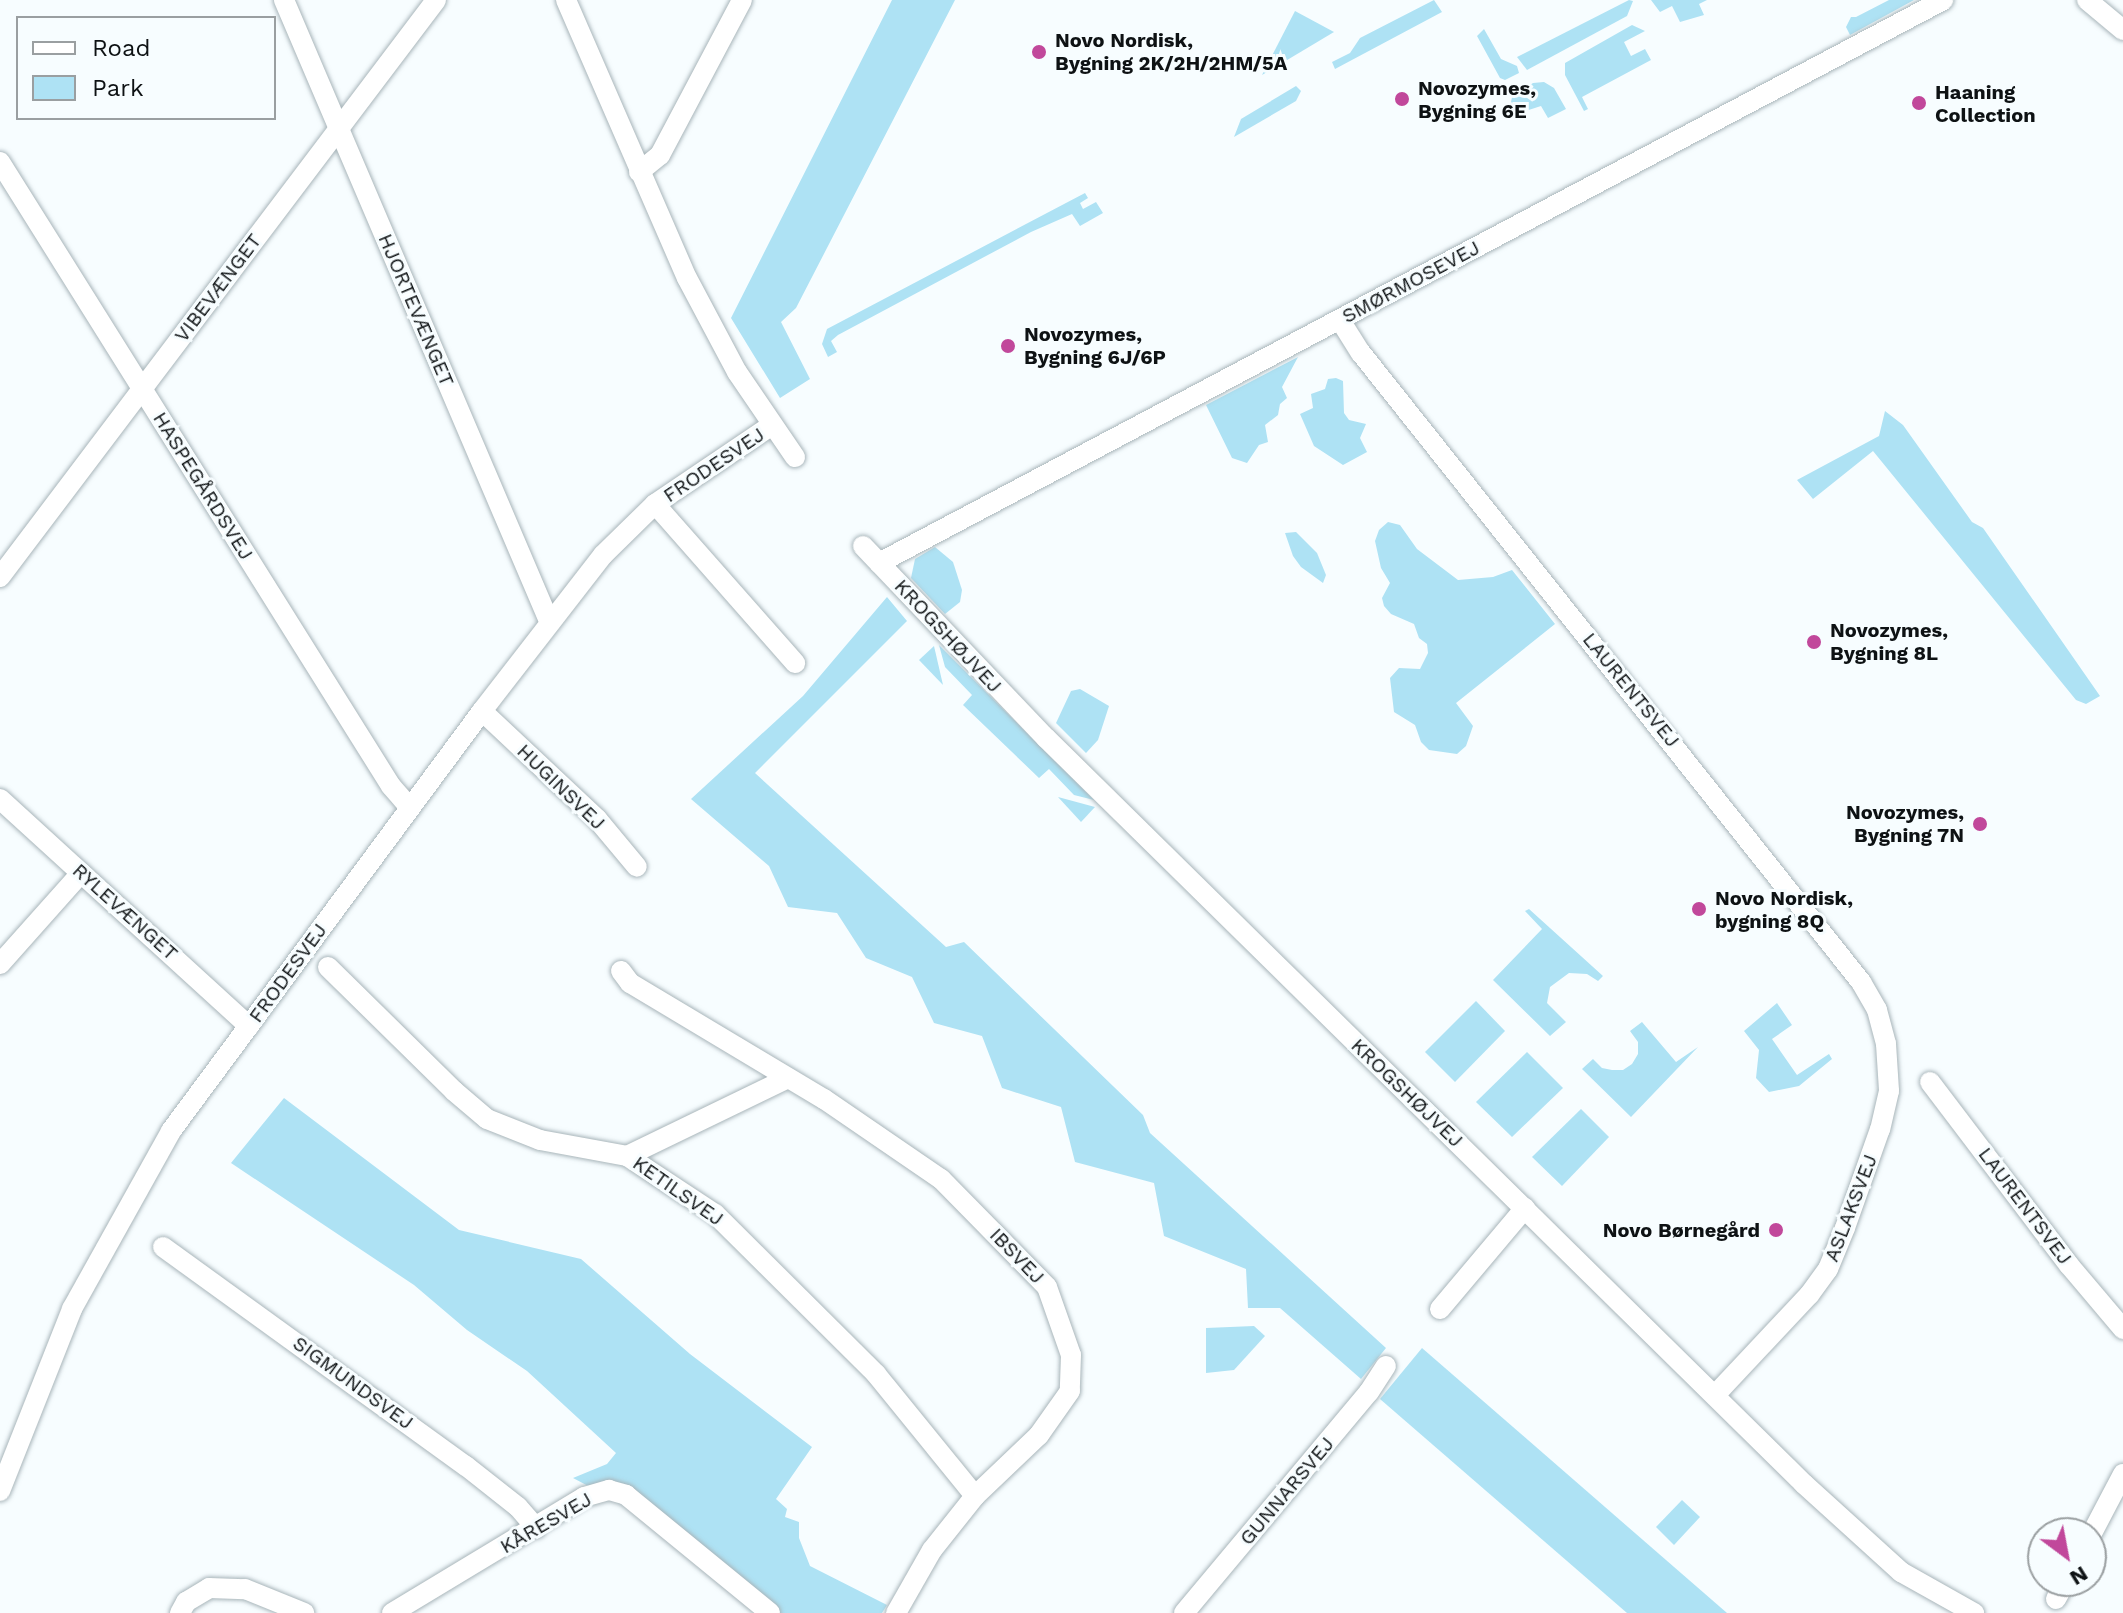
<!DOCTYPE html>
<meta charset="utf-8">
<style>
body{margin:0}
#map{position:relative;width:2123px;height:1613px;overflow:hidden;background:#f7fdff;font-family:"Work Sans",sans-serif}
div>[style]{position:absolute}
.green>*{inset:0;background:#aee2f4}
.roads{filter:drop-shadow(0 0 2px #a8b5ba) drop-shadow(0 0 2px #a8b5ba)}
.street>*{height:20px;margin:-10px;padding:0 10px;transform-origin:10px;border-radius:10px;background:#fff}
.dots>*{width:22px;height:22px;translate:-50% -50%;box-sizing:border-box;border:4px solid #f7fdff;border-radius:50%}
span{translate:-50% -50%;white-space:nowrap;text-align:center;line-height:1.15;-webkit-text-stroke:6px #f7fdff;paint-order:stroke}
.poi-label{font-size:20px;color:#0e1214;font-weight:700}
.left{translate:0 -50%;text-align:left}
.right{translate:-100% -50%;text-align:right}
.street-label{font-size:20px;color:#0e1214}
.legend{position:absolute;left:16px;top:16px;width:260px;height:104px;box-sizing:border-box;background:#f7fdff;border:2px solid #9a9fa1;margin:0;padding:10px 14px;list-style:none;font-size:24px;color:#0e1214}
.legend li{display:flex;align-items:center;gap:16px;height:40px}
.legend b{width:40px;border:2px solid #9a9fa1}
.north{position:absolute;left:2027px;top:1517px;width:80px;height:80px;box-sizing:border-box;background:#f7fdff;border:2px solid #9a9fa1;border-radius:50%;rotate:148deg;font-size:22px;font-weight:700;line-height:32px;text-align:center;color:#0e1214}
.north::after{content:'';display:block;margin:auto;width:28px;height:36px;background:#c1489b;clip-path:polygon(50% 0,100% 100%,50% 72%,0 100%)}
</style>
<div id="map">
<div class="green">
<i style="clip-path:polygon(892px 0,955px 0,796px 308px,781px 322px,810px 379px,780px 398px,731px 318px)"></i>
<i style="clip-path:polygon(1434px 0,1442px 12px,1335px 69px,1332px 62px,1350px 53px,1360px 38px)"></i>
<i style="clip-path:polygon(1629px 0,1633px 1px,1627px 16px,1527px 70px,1517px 57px)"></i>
<i style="clip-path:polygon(1651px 0,1707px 0,1699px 4px,1704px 15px,1680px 22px,1672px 6px,1660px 12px)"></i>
<i style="clip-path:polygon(1889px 0,1914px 0,1850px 35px,1846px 27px,1851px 17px,1856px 17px)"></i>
<i style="clip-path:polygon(1295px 11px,1334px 32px,1262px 75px)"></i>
<i style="clip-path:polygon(1632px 25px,1645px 31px,1624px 42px,1631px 56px,1645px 49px,1651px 60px,1582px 97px,1588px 109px,1584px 111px,1565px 75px,1565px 63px)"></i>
<i style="clip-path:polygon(1484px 29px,1501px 59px,1517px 66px,1519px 73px,1505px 80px,1500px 78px,1477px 36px)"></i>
<i style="clip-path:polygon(1544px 82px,1554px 88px,1566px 109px,1548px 118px,1541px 106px,1519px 113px,1511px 102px,1512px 97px,1533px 83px)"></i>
<i style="clip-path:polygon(1296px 86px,1301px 91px,1296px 101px,1234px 137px,1241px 119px)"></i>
<i style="clip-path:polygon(1085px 193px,1088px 198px,1080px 203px,1083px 209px,1096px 202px,1103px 213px,1080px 226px,1072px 214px,1031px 232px,838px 335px,831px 341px,837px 352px,828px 357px,822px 344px,827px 329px)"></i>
<i style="clip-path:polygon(1298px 357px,1282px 387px,1287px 398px,1280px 404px,1278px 415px,1265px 425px,1268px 442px,1259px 445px,1247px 463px,1232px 458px,1206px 405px)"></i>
<i style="clip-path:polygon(1336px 378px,1343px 381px,1344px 413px,1349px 420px,1366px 424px,1360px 438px,1367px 452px,1343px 465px,1314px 446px,1300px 414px,1313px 408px,1311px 394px,1325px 389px,1328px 379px)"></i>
<i style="clip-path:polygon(1885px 411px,1903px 425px,1972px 522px,1983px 528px,2100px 696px,2086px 704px,2076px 700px,1873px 451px,1813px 499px,1797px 480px,1879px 436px)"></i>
<i style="clip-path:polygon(1388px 522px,1400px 525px,1417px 549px,1458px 580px,1493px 577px,1512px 570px,1555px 624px,1456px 703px,1473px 726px,1466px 746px,1457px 754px,1429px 750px,1421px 742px,1415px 725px,1394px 712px,1390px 678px,1399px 668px,1420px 669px,1428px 653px,1427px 644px,1419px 638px,1414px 624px,1391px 614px,1384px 606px,1382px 598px,1390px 583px,1381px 568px,1375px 541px,1379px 530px)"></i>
<i style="clip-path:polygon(1296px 532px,1317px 553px,1326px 575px,1323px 583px,1301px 567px,1293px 556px,1285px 533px)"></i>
<i style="clip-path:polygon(935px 547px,953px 562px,962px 590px,960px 602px,945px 614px,911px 578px,915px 559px)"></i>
<i style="clip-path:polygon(887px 597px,907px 621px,755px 773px,946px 947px,964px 942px,1143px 1115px,1150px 1133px,1386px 1348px,1361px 1379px,1280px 1308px,1248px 1308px,1246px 1269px,1164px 1236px,1154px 1183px,1075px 1162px,1061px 1107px,1002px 1088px,982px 1036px,934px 1023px,912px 977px,866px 958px,837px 913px,788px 907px,769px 866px,691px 799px,803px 696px)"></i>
<i style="clip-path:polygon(939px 645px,1094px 800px,1074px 795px,1049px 769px,1039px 778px,963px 705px,972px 695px,945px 667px)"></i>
<i style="clip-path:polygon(934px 646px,943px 685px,919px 660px)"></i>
<i style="clip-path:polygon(1080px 689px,1109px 706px,1098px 740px,1086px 753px,1056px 723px,1071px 691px)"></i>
<i style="clip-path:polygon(1058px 797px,1095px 807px,1081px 822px)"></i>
<i style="clip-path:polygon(1529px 909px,1603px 976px,1598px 981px,1587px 974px,1569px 973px,1550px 987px,1547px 1003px,1566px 1022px,1550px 1036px,1493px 980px,1542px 929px,1525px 911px)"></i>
<i style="clip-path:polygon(1476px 1001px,1505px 1031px,1455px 1082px,1425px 1052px)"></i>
<i style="clip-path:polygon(1777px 1003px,1792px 1025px,1772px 1039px,1797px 1075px,1829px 1054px,1832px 1059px,1799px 1086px,1769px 1092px,1756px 1078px,1759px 1050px,1744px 1031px)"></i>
<i style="clip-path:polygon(1642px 1022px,1676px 1062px,1698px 1047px,1631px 1117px,1582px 1069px,1593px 1059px,1602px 1068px,1612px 1070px,1623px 1070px,1632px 1064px,1638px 1054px,1638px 1042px,1630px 1031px)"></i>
<i style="clip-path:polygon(1527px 1052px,1563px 1088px,1512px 1137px,1476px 1102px)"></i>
<i style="clip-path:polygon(284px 1098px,459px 1230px,581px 1259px,690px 1354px,812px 1447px,776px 1499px,787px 1509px,785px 1517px,799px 1522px,799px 1538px,810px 1566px,887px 1605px,882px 1613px,777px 1613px,615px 1483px,592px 1488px,573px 1478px,607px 1464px,616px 1453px,527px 1371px,467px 1330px,414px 1285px,231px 1163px)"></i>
<i style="clip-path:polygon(1581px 1109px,1609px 1137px,1562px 1186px,1532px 1157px)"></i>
<i style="clip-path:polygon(1254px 1326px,1265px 1336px,1234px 1370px,1206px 1373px,1206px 1328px)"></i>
<i style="clip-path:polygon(1422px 1348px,1727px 1613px,1627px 1613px,1380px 1399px)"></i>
<i style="clip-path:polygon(1682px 1500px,1700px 1517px,1674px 1545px,1656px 1527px)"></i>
</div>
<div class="roads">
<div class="street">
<i style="left:284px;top:0;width:675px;rotate:66.89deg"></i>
<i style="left:566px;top:0;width:303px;rotate:66.5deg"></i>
<i style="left:687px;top:278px;width:106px;rotate:62deg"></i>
<i style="left:737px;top:372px;width:103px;rotate:55.7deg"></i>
<i style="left:2087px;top:0;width:47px;rotate:39.8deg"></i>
<i style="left:0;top:162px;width:736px;rotate:57.93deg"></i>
<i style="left:391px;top:786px;width:29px;rotate:49deg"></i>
<i style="left:639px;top:172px;width:27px;rotate:-39deg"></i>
<i style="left:660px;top:155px;width:175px;rotate:-62.1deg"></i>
<i style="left:1340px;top:320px;width:39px;rotate:58deg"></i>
<i style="left:1361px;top:353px;width:804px;rotate:51.52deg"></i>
<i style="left:1861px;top:982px;width:32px;rotate:60deg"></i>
<i style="left:1877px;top:1010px;width:35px;rotate:75deg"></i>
<i style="left:1886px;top:1044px;width:47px;rotate:86.3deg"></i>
<i style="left:1889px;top:1091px;width:39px;rotate:103deg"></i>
<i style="left:1880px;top:1129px;width:105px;rotate:109.5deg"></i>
<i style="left:1845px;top:1228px;width:44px;rotate:112.5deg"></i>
<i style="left:1828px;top:1269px;width:32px;rotate:126deg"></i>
<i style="left:1809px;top:1295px;width:137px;rotate:133.2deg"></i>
<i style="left:655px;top:504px;width:212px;rotate:48.6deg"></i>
<i style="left:863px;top:546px;width:265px;rotate:46.4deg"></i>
<i style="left:1046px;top:738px;width:1064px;rotate:44.54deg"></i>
<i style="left:1804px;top:1484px;width:131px;rotate:42.2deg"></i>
<i style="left:1901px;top:1572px;width:84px;rotate:29.3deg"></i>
<i style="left:879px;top:563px;width:1204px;rotate:-27.88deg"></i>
<i style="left:0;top:577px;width:723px;rotate:-52.92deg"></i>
<i style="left:482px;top:711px;width:158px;rotate:43.2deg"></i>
<i style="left:597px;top:819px;width:62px;rotate:50.2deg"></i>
<i style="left:0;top:799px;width:337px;rotate:42.4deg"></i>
<i style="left:0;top:964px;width:122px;rotate:-48.3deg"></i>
<i style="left:328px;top:967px;width:177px;rotate:44.5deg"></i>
<i style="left:454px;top:1091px;width:43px;rotate:40.3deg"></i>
<i style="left:487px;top:1119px;width:57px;rotate:21.6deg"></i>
<i style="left:540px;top:1140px;width:88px;rotate:10.4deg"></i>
<i style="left:627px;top:1156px;width:105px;rotate:33.4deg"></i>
<i style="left:715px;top:1214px;width:227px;rotate:44.8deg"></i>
<i style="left:876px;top:1374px;width:157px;rotate:50.9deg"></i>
<i style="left:621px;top:971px;width:15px;rotate:53deg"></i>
<i style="left:630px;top:983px;width:226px;rotate:30.9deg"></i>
<i style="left:824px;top:1099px;width:142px;rotate:34.4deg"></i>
<i style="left:941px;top:1179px;width:151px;rotate:45.5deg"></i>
<i style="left:1047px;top:1287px;width:72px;rotate:70.6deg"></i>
<i style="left:1071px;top:1355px;width:36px;rotate:92deg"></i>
<i style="left:1070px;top:1391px;width:54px;rotate:125.2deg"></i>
<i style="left:1039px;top:1435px;width:88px;rotate:136.4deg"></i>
<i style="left:975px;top:1496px;width:69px;rotate:128.5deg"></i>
<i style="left:932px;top:1550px;width:73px;rotate:119.7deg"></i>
<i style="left:1930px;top:1082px;width:230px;rotate:52.8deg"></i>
<i style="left:2069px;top:1265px;width:84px;rotate:49.8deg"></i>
<i style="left:627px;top:1156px;width:179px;rotate:-25.8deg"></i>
<i style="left:163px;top:1247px;width:374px;rotate:35.9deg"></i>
<i style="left:466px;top:1466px;width:66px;rotate:38.3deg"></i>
<i style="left:518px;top:1507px;width:28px;rotate:49deg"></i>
<i style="left:1440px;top:1309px;width:132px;rotate:-49.9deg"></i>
<i style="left:0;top:1491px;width:196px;rotate:-68.4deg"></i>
<i style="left:72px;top:1309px;width:204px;rotate:-60.9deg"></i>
<i style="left:171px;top:1131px;width:523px;rotate:-53.48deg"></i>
<i style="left:482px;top:711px;width:197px;rotate:-52.2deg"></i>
<i style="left:603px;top:555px;width:73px;rotate:-44.4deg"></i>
<i style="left:655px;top:504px;width:141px;rotate:-34deg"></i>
<i style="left:2091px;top:1535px;width:69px;rotate:-62.3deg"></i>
<i style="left:2056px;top:1599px;width:21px;rotate:-61deg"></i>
<i style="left:180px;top:1613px;width:13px;rotate:-61deg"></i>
<i style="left:186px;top:1602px;width:27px;rotate:-31deg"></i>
<i style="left:209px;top:1588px;width:36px;rotate:2deg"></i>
<i style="left:245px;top:1589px;width:64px;rotate:22.1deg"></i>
<i style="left:392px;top:1613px;width:224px;rotate:-31.1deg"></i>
<i style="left:584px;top:1497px;width:26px;rotate:-16deg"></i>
<i style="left:609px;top:1490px;width:18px;rotate:16deg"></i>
<i style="left:626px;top:1495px;width:186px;rotate:39.3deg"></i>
<i style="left:1184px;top:1613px;width:288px;rotate:-50.1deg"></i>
<i style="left:1369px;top:1392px;width:31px;rotate:-57deg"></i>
</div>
</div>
<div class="dots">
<i style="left:1039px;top:52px;background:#c1489b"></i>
<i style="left:1402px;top:99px;background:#c1489b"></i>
<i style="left:1919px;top:103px;background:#c1489b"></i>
<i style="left:1008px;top:346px;background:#c1489b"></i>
<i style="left:1814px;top:642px;background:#c1489b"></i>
<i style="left:1980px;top:824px;background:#c1489b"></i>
<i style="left:1699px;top:909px;background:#c1489b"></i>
<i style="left:1776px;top:1230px;background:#c1489b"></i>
</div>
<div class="poi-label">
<span class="left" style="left:1055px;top:52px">Novo Nordisk,<br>Bygning 2K/2H/2HM/5A</span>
<span class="left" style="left:1418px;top:100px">Novozymes,<br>Bygning 6E</span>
<span class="left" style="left:1935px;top:104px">Haaning<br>Collection</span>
<span class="left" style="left:1024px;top:346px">Novozymes,<br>Bygning 6J/6P</span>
<span class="left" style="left:1830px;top:642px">Novozymes,<br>Bygning 8L</span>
<span class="right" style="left:1964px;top:824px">Novozymes,<br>Bygning 7N</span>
<span class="left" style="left:1715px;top:910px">Novo Nordisk,<br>bygning 8Q</span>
<span class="right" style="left:1760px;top:1230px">Novo Børnegård</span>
</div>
<div class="street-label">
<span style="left:1411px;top:282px;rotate:-28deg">SMØRMOSEVEJ</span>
<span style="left:218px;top:288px;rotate:-53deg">VIBEVÆNGET</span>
<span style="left:416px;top:310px;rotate:67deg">HJORTEVÆNGET</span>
<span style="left:714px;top:465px;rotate:-34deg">FRODESVEJ</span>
<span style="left:203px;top:486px;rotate:58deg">HASPEGÅRDSVEJ</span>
<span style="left:948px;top:636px;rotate:47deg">KROGSHØJVEJ</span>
<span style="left:1631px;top:690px;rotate:51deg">LAURENTSVEJ</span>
<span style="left:561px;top:787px;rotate:44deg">HUGINSVEJ</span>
<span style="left:125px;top:912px;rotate:42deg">RYLEVÆNGET</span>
<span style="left:288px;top:973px;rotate:-54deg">FRODESVEJ</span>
<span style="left:1407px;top:1093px;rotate:44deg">KROGSHØJVEJ</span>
<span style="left:678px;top:1191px;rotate:35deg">KETILSVEJ</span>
<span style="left:2025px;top:1206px;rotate:53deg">LAURENTSVEJ</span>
<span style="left:1851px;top:1208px;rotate:-69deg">ASLAKSVEJ</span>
<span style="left:1017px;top:1256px;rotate:46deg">IBSVEJ</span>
<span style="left:353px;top:1383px;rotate:36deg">SIGMUNDSVEJ</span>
<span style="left:1287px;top:1491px;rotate:-50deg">GUNNARSVEJ</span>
<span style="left:546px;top:1523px;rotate:-30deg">KÅRESVEJ</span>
</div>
<ul class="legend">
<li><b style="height:10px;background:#fff"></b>Road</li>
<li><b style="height:22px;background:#aee2f4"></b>Park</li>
</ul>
<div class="north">N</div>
</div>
